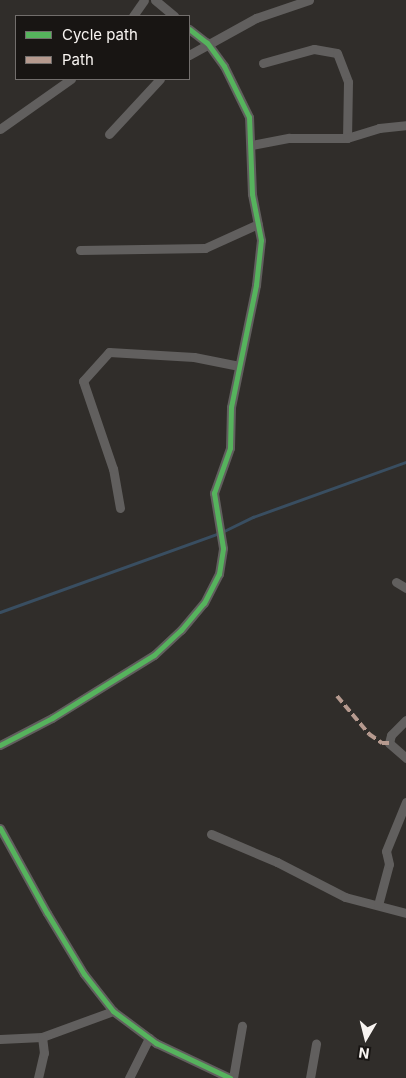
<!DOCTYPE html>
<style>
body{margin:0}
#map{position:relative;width:406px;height:1078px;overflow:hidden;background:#302d2a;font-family:Inter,sans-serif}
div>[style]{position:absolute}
.stream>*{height:2.5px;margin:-1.25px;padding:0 1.25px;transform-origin:1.25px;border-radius:1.25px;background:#394e61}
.street>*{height:9px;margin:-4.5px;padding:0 4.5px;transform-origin:4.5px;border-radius:4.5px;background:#615f5e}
.quiet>*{height:4px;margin-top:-2px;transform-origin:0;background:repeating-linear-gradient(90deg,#b69a8f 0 8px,transparent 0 12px)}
.cycleway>*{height:5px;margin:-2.5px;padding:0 2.5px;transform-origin:2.5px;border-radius:2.5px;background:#56b35d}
span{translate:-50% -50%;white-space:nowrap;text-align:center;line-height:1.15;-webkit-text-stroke:5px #181513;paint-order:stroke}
.legend{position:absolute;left:15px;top:15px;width:175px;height:65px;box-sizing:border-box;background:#181513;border:1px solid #726e6c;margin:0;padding:6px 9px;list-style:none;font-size:15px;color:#f8f4f1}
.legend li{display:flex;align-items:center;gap:10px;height:25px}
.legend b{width:25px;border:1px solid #726e6c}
.north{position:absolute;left:341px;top:1013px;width:50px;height:50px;-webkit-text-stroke:4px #181513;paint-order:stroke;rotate:188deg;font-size:14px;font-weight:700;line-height:20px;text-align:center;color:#f8f4f1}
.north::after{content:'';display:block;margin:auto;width:18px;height:22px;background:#f8f4f1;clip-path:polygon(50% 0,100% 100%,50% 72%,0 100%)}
</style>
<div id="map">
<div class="stream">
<i style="left:222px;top:532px;width:34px;rotate:-26deg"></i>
<i style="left:253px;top:517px;width:163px;rotate:-19.8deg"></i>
<i style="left:0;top:612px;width:231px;rotate:-19.8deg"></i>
</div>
<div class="street">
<i style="left:155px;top:0;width:25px;rotate:40deg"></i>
<i style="left:133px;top:16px;width:19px;rotate:-55deg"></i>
<i style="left:189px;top:55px;width:77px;rotate:-28.9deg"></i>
<i style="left:256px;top:18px;width:56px;rotate:-18.8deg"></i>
<i style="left:263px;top:63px;width:53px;rotate:-15.4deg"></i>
<i style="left:314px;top:49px;width:23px;rotate:10deg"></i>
<i style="left:337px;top:53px;width:31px;rotate:69deg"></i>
<i style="left:348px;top:82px;width:56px;rotate:91deg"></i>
<i style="left:0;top:129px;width:87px;rotate:-35.2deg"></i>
<i style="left:109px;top:134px;width:75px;rotate:-47.2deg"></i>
<i style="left:252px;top:145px;width:38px;rotate:-11deg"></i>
<i style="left:289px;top:138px;width:58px"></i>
<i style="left:347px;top:138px;width:34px;rotate:-17deg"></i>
<i style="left:379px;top:128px;width:27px;rotate:-6deg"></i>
<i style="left:80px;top:250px;width:125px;rotate:-0.9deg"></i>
<i style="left:205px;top:248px;width:58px;rotate:-24.4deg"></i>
<i style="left:120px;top:508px;width:40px;rotate:-100deg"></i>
<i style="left:113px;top:469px;width:93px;rotate:-108.8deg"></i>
<i style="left:83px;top:381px;width:39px;rotate:-48deg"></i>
<i style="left:109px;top:352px;width:85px;rotate:3.4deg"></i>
<i style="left:194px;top:357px;width:46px;rotate:11.3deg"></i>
<i style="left:396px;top:582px;width:12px;rotate:31deg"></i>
<i style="left:406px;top:720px;width:21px;rotate:135deg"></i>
<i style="left:391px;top:735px;width:8px;rotate:104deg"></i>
<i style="left:389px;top:743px;width:23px;rotate:41deg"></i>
<i style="left:0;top:745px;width:59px;rotate:-27.4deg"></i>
<i style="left:52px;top:718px;width:120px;rotate:-31.7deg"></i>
<i style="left:154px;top:655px;width:37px;rotate:-43deg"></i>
<i style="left:181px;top:630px;width:35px;rotate:-50deg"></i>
<i style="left:204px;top:603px;width:33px;rotate:-63deg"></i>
<i style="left:219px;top:574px;width:26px;rotate:-81deg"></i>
<i style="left:223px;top:548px;width:56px;rotate:-99.3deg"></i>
<i style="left:214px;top:493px;width:48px;rotate:-70.4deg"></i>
<i style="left:230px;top:448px;width:41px;rotate:-88.6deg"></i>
<i style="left:231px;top:407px;width:125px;rotate:-78.4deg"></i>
<i style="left:256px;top:285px;width:45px;rotate:-83.7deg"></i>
<i style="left:261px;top:240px;width:47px;rotate:-101.1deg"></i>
<i style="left:252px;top:194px;width:77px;rotate:-92.2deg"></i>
<i style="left:249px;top:117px;width:57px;rotate:-116.1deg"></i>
<i style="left:224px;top:66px;width:29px;rotate:-126deg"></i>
<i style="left:207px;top:43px;width:23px;rotate:-142deg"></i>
<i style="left:0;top:828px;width:97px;rotate:61.1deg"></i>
<i style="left:47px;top:913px;width:71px;rotate:58.8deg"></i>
<i style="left:84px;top:974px;width:47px;rotate:51.9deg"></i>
<i style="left:113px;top:1011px;width:54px;rotate:36.7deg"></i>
<i style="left:156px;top:1043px;width:82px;rotate:25.3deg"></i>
<i style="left:211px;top:834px;width:72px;rotate:23deg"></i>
<i style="left:277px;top:862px;width:76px;rotate:27.2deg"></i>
<i style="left:345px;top:897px;width:63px;rotate:14.7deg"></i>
<i style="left:378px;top:905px;width:42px;rotate:-75deg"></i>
<i style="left:389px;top:864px;width:13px;rotate:-103deg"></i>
<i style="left:386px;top:851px;width:53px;rotate:-67.8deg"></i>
<i style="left:0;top:1039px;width:42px;rotate:-2.7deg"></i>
<i style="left:42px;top:1037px;width:76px;rotate:-20.1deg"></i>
<i style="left:38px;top:1078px;width:26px;rotate:-77deg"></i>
<i style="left:44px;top:1053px;width:16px;rotate:-97deg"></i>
<i style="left:129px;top:1078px;width:45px;rotate:-63.4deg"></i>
<i style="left:233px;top:1078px;width:53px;rotate:-80.2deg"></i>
<i style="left:310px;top:1078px;width:35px;rotate:-80deg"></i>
</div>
<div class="quiet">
<i style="left:337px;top:696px;width:50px;rotate:49.9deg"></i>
<i style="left:369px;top:734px;width:16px;rotate:35deg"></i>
<i style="left:382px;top:743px;width:7px"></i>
</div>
<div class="cycleway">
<i style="left:0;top:745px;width:59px;rotate:-27.4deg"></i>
<i style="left:52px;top:718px;width:120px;rotate:-31.7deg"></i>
<i style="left:154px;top:655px;width:37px;rotate:-43deg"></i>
<i style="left:181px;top:630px;width:35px;rotate:-50deg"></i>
<i style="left:204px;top:603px;width:33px;rotate:-63deg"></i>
<i style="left:219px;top:574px;width:26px;rotate:-81deg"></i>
<i style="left:223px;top:548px;width:56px;rotate:-99.3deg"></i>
<i style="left:214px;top:493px;width:48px;rotate:-70.4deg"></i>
<i style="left:230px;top:448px;width:41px;rotate:-88.6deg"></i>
<i style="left:231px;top:407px;width:125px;rotate:-78.4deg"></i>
<i style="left:256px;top:285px;width:45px;rotate:-83.7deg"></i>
<i style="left:261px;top:240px;width:47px;rotate:-101.1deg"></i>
<i style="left:252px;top:194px;width:77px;rotate:-92.2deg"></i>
<i style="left:249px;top:117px;width:57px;rotate:-116.1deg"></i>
<i style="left:224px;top:66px;width:29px;rotate:-126deg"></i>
<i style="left:207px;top:43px;width:23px;rotate:-142deg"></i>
<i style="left:0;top:828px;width:97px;rotate:61.1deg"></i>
<i style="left:47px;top:913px;width:71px;rotate:58.8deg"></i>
<i style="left:84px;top:974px;width:47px;rotate:51.9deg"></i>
<i style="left:113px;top:1011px;width:54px;rotate:36.7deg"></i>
<i style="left:156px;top:1043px;width:82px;rotate:25.3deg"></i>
</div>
<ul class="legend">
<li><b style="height:6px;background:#56b35d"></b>Cycle path</li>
<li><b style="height:6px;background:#b69a8f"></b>Path</li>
</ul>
<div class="north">N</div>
</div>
